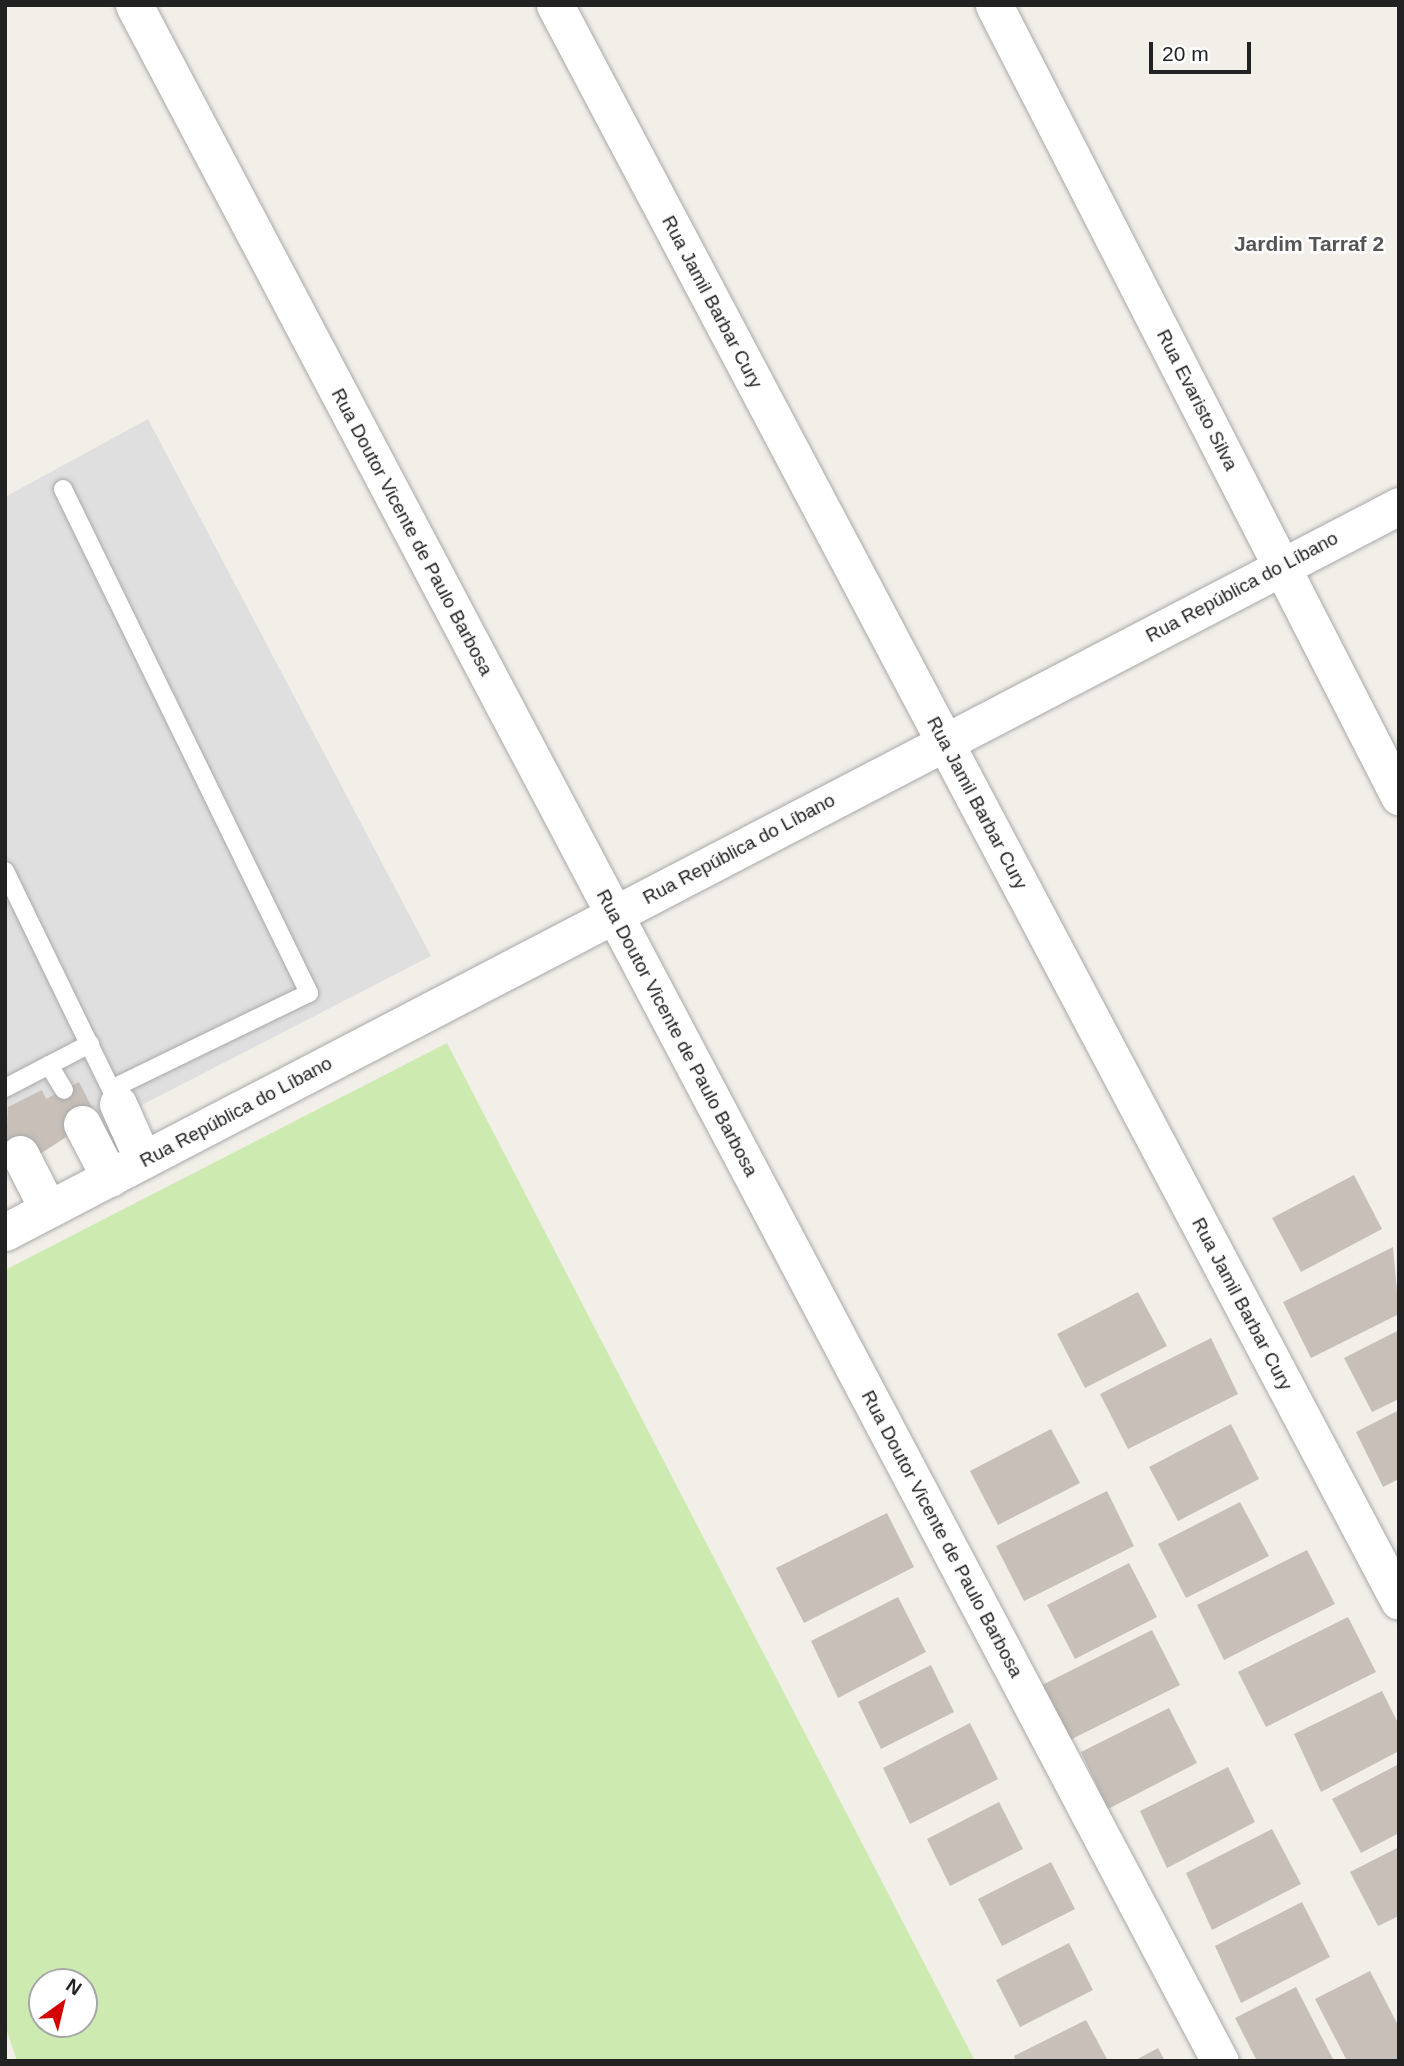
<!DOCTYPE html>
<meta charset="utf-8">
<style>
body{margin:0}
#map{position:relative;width:1404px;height:2066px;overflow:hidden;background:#f2efe9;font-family:Arial,sans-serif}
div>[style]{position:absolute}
.residential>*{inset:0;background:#e0dfdf}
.grass>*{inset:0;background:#cdebb0}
.building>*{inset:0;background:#c7bfb8}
.roads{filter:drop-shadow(0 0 2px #a9a9a9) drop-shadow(0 0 2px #a9a9a9)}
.lane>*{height:18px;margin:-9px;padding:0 9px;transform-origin:9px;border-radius:9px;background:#fff}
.street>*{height:37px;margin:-18.5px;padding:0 18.5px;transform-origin:18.5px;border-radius:18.5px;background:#fff}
span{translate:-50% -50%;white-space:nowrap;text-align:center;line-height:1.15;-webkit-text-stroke:5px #fff;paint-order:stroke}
.street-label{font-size:19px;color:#222}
.neighbourhood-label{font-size:21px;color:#555;font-weight:700}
.frame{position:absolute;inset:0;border:7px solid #222;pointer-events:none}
.north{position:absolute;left:28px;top:1968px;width:70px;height:70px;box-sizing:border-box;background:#fff;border:2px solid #a7a7a7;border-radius:50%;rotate:34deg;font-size:19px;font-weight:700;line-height:28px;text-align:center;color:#222}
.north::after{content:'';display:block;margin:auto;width:24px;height:32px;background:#d40000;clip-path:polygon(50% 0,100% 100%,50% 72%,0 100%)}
.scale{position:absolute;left:1149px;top:42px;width:102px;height:32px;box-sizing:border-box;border:4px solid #222;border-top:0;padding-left:9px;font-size:21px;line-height:24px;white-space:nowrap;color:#222;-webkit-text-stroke:5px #fff;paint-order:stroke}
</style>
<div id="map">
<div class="residential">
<i style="clip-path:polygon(148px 419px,431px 956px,134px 1109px,118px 1104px,5px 1156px,5px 497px)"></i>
</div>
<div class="grass">
<i style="clip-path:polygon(evenodd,447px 1043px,975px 2061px,17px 2061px,5px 2025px,5px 1270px,447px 1043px,42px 1982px,84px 1982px,84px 2024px,42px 2024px,42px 1982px)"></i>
</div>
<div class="building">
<i style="clip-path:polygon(79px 1082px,97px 1117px,34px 1158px,5px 1161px,8px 1107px,42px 1090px,46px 1099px)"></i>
<i style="clip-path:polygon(1354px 1175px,1382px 1229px,1301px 1272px,1272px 1218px)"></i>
<i style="clip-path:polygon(1393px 1247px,1399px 1314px,1311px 1358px,1283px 1302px)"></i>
<i style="clip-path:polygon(1138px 1292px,1167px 1346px,1085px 1388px,1057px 1334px)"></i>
<i style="clip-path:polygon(1399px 1330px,1399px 1399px,1372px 1412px,1344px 1358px)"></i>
<i style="clip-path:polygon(1211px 1338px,1238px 1394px,1128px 1449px,1100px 1394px)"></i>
<i style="clip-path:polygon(1399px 1410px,1399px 1479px,1383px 1487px,1356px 1432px)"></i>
<i style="clip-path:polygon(1231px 1424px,1259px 1479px,1178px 1521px,1149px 1467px)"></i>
<i style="clip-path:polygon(1051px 1429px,1080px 1483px,998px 1525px,970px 1471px)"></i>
<i style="clip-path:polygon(1107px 1491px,1134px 1546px,1024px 1601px,996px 1546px)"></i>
<i style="clip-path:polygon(1240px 1502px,1269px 1556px,1186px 1598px,1158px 1544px)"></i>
<i style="clip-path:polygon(887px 1513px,914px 1567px,804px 1623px,776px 1568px)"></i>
<i style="clip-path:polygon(1307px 1550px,1335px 1604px,1224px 1660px,1197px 1605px)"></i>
<i style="clip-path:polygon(1129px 1563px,1157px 1617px,1075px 1659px,1047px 1605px)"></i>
<i style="clip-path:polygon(898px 1597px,926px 1652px,838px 1698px,811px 1641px)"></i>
<i style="clip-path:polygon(1348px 1617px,1376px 1672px,1266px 1727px,1238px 1672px)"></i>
<i style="clip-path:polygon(1152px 1630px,1180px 1685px,1070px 1740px,1042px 1685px)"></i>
<i style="clip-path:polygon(931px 1665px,954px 1712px,881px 1749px,858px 1702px)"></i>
<i style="clip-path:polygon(1382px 1691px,1399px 1725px,1399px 1751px,1321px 1792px,1294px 1734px)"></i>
<i style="clip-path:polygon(1169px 1708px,1197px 1763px,1108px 1809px,1081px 1752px)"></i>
<i style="clip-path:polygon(970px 1723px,998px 1779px,910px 1824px,883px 1768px)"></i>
<i style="clip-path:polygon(1399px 1764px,1399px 1833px,1361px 1853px,1332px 1799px)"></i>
<i style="clip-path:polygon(1228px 1767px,1255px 1822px,1167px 1868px,1140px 1811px)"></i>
<i style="clip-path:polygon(999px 1802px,1023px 1849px,950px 1886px,927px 1839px)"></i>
<i style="clip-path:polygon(1272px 1829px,1301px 1884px,1212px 1930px,1186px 1873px)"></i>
<i style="clip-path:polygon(1399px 1847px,1399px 1916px,1378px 1926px,1350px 1872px)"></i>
<i style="clip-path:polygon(1051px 1862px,1075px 1909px,1002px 1946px,978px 1899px)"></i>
<i style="clip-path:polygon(1302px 1902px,1330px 1957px,1241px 2003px,1215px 1946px)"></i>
<i style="clip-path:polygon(1069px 1943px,1093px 1990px,1020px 2027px,996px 1980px)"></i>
<i style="clip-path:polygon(1370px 1971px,1399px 2027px,1399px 2061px,1347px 2061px,1315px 1999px)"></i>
<i style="clip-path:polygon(1296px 1987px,1334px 2061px,1257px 2061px,1235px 2018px)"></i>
<i style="clip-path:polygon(1086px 2020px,1108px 2061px,1016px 2061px,1014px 2056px)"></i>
<i style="clip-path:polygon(1158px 2048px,1165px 2061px,1134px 2061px)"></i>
</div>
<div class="roads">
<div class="lane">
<i style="left:63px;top:489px;width:561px;rotate:63.98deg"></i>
<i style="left:309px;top:993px;width:220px;rotate:154.1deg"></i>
<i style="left:5px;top:871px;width:252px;rotate:64.1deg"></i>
<i style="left:49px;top:1065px;width:29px;rotate:59deg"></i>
<i style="left:5px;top:1088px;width:96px;rotate:-27.4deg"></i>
</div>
<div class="street">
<i style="left:134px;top:5px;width:2325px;rotate:62.16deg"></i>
<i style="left:555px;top:5px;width:1805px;rotate:62.13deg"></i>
<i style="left:994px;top:5px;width:889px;rotate:62.89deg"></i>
<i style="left:118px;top:1104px;width:61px;rotate:65.9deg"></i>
<i style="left:82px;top:1124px;width:61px;rotate:62.6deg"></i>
<i style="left:20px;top:1154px;width:62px;rotate:63deg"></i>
<i style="left:5px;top:1232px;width:1572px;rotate:-27.51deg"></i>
</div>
</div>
<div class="street-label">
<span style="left:712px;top:302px;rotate:62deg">Rua Jamil Barbar Cury</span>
<span style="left:1197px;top:400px;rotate:63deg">Rua Evaristo Silva</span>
<span style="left:412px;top:532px;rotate:62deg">Rua Doutor Vicente de Paulo Barbosa</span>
<span style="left:1242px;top:587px;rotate:-28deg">Rua República do Líbano</span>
<span style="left:977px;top:803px;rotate:62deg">Rua Jamil Barbar Cury</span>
<span style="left:739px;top:849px;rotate:-28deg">Rua República do Líbano</span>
<span style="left:677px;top:1033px;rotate:62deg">Rua Doutor Vicente de Paulo Barbosa</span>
<span style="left:236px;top:1112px;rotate:-28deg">Rua República do Líbano</span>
<span style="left:1242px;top:1304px;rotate:62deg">Rua Jamil Barbar Cury</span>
<span style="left:942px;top:1534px;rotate:62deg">Rua Doutor Vicente de Paulo Barbosa</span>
</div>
<div class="neighbourhood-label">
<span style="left:1309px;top:244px">Jardim Tarraf 2</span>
</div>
<div class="frame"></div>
<div class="north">N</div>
<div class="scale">20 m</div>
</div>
